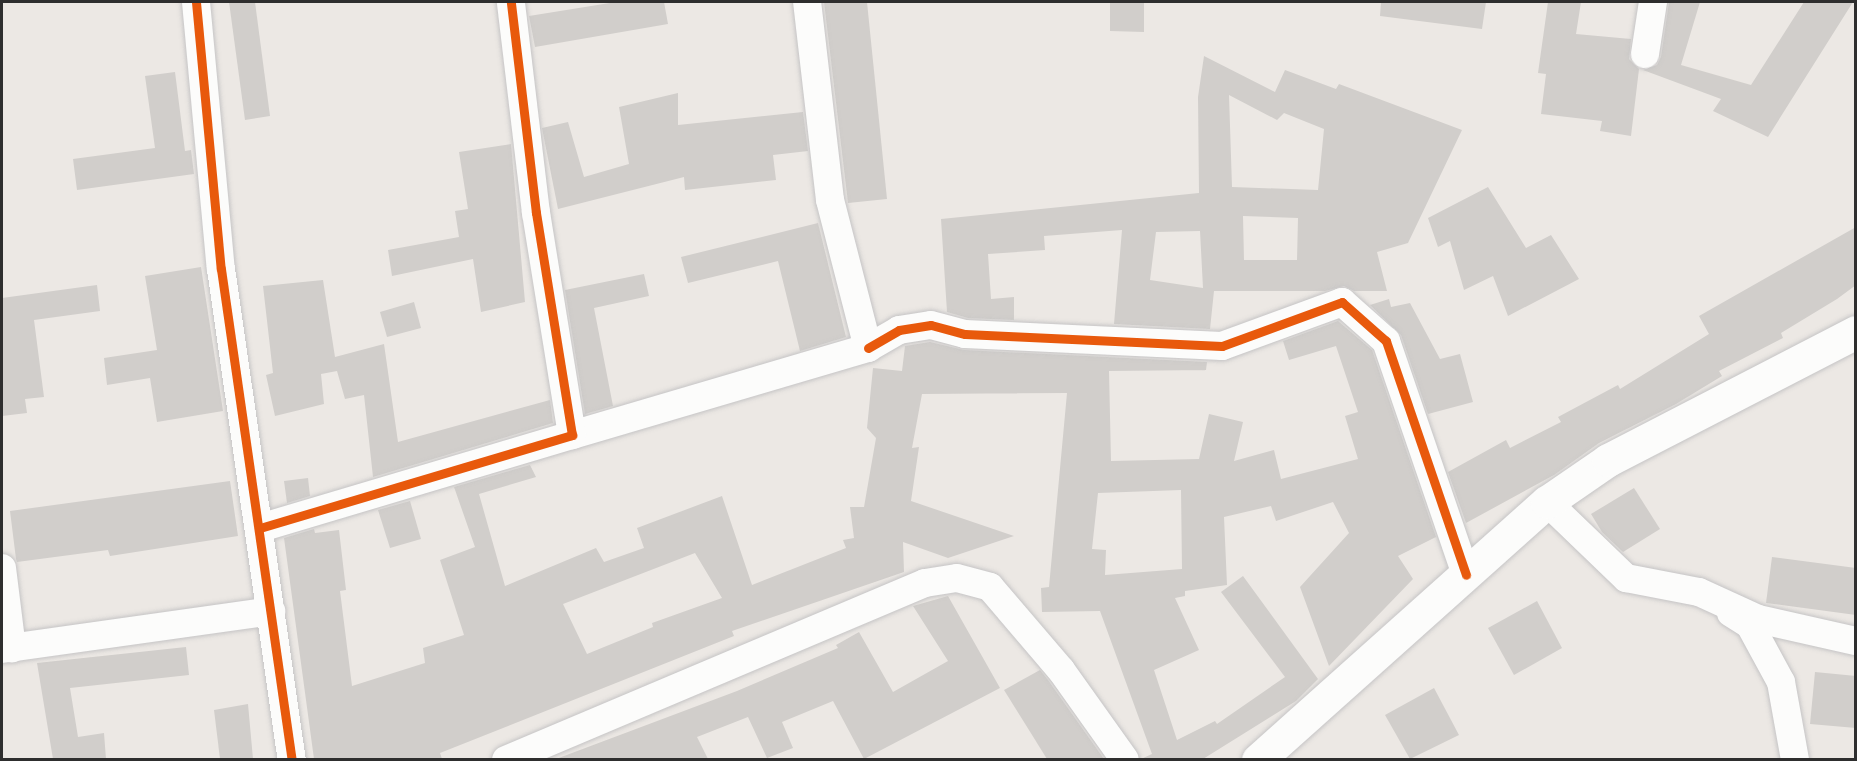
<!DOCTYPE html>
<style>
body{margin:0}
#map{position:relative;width:1857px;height:761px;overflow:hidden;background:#ece8e4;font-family:"PT Sans",sans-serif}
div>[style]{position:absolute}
.building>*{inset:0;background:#d1cecb}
.roads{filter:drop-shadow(0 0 2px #c5c4c5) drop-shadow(0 0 2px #c5c4c5)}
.street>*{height:28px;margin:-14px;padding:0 14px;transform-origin:14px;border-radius:14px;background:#fcfcfb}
.secondary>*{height:33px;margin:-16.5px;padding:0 16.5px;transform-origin:16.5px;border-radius:16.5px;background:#fcfcfb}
.cycleway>*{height:9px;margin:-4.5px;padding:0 4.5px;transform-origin:4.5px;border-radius:4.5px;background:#e8590c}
span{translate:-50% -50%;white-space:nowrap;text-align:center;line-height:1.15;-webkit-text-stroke:4.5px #fff;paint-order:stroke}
.frame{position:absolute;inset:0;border:3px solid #2e2e2e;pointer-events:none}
</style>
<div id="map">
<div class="building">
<i style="clip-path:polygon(229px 2px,255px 2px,270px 116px,245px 120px)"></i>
<i style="clip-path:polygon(616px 2px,664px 2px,668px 24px,535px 47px,529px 16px)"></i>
<i style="clip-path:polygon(824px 2px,867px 2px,887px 199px,848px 203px)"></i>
<i style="clip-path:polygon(1110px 2px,1144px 2px,1144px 32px,1110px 31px)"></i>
<i style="clip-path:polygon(1381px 2px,1486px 2px,1482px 29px,1380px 16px)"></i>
<i style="clip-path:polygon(1548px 2px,1581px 2px,1576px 34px,1631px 39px,1629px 59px,1639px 69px,1631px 136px,1600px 131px,1602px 121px,1541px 114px,1546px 74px,1538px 73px)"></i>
<i style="clip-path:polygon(1669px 2px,1700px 2px,1681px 65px,1751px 85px,1804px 2px,1853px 2px,1768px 137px,1713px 111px,1721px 99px,1643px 70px,1657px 65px,1661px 57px)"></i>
<i style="clip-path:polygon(evenodd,1204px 56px,1275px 92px,1285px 70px,1336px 89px,1339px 84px,1462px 130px,1408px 243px,1377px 252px,1387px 291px,1354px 291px,1344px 286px,1325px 291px,1214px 291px,1210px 329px,1114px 324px,1122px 230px,1044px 236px,1045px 250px,988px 254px,991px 299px,1014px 297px,1014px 320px,968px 318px,947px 312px,941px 219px,1199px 193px,1198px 97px,1204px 56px,1229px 95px,1277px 120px,1284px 113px,1324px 129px,1318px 190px,1232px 187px,1229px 95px,1204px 56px,1243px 216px,1298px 218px,1297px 260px,1244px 260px,1243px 216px,1204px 56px,1200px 231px,1203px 288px,1150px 280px,1156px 232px,1200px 231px)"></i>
<i style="clip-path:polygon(175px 72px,185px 151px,191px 150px,194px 174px,77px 190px,73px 159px,155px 148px,145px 76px)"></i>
<i style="clip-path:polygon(678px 93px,678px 125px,803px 112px,808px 151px,773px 155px,776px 180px,685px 190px,684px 177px,558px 209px,542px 128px,568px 122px,584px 177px,629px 164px,619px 107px)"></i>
<i style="clip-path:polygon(511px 144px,525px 302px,481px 312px,473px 259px,392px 276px,388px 250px,459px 237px,455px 211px,468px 209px,459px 152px)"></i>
<i style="clip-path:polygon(1488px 187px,1526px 248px,1551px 235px,1579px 279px,1508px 316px,1493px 276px,1464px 290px,1450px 241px,1438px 247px,1428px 218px)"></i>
<i style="clip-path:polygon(818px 223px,846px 337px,800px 351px,778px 261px,688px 283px,681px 257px)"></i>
<i style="clip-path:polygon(1856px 227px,1856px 285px,1837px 299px,1781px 333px,1783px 338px,1719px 371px,1722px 376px,1676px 404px,1599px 443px,1554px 475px,1466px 523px,1448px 472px,1506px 440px,1510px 448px,1561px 422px,1558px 417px,1618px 385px,1620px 389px,1709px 334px,1699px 316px)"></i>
<i style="clip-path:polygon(201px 267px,223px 411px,157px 422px,150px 378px,107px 385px,104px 358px,157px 350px,145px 276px)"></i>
<i style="clip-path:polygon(644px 274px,649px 296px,594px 308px,613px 406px,585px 414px,565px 290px)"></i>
<i style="clip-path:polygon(323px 280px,335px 357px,384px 344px,398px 442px,550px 400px,553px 423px,373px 477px,364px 395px,345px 399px,337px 371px,321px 374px,324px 404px,275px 416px,266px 375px,273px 373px,263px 286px)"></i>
<i style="clip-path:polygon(97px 285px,100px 311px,34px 320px,44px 397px,25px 399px,27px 413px,2px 416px,2px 298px)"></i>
<i style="clip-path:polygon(1389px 299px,1391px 307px,1410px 303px,1440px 359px,1460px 354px,1473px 402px,1428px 414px,1401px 335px,1370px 305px)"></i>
<i style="clip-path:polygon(414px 302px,421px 328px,387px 337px,380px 312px)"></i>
<i style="clip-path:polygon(evenodd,1338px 321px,1372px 350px,1436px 537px,1398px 556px,1413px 579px,1329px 666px,1300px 587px,1349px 533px,1333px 502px,1276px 521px,1271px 506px,1224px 517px,1227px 585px,1185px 591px,1185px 596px,1175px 598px,1199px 650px,1154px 670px,1177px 740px,1215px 721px,1217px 724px,1285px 677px,1221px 592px,1243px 576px,1318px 679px,1296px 701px,1203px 759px,1141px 759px,1152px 754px,1100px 611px,1042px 612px,1041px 588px,1049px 587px,1067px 393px,922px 394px,912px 448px,919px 447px,911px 501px,1014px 536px,948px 558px,903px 542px,904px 572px,732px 631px,734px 636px,440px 753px,442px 759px,314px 759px,284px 538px,314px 529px,315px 533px,339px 530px,346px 590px,340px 591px,352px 686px,425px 663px,423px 648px,464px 635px,440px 560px,475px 547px,454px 487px,530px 465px,536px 477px,479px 494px,505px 586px,596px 548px,604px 562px,644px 548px,637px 528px,722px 496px,752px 585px,846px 548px,843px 540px,854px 538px,850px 507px,864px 507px,876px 438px,867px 428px,873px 368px,902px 371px,905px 346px,930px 342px,964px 350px,1207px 362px,1206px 370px,1109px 371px,1111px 461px,1199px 459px,1209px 414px,1243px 422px,1234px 461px,1274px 450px,1281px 479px,1358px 459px,1345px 416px,1358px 412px,1336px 346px,1289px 360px,1283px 341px,1338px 321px,1181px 490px,1182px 569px,1105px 575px,1106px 550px,1092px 549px,1098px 493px,1181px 490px,1338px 321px,695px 553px,722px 598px,652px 623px,653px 627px,587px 654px,563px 604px,695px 553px)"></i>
<i style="clip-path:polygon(308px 478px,310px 496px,287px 503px,284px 481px)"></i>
<i style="clip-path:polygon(230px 481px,238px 536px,110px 556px,108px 550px,17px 562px,16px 559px,10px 511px)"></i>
<i style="clip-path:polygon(1634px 488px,1660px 529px,1623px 552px,1602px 532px,1591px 514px)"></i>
<i style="clip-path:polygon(410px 501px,421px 539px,390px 548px,378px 510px)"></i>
<i style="clip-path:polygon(1772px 557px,1856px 568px,1856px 615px,1766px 603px)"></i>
<i style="clip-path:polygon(948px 596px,1000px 688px,864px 759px,833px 701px,782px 722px,793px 748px,767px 758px,748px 717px,697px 737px,708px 759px,556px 759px,737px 691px,838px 648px,836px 645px,859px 632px,893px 692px,948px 661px,913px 606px)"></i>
<i style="clip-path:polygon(1537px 601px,1562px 648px,1514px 675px,1488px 628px)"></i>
<i style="clip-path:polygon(186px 647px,189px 675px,70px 688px,78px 737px,104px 733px,106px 759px,53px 759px,37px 663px)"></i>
<i style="clip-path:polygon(1040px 670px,1048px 680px,1104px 759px,1047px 759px,1004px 690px)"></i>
<i style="clip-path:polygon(1815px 672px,1856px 676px,1856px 728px,1810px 724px)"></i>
<i style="clip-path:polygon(1434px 688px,1459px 735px,1410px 759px,1385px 715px)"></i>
<i style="clip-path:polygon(248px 704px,253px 759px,220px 759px,214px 710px)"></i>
</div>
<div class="roads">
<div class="street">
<i style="left:196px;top:2px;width:268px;rotate:84.7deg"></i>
<i style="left:221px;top:269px;width:496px;rotate:81.8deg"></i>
<i style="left:1645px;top:54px;width:53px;rotate:-81.3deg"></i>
<i style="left:868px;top:348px;width:36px;rotate:-30deg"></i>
<i style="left:899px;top:330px;width:32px;rotate:-9deg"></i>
<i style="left:931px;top:325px;width:35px;rotate:15deg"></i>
<i style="left:965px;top:334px;width:257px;rotate:2.7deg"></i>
<i style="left:1222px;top:346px;width:128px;rotate:-20.1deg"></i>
<i style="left:1342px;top:302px;width:59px;rotate:41.6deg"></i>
<i style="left:1386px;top:341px;width:247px;rotate:71.1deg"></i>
<i style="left:572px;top:435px;width:309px;rotate:-16.4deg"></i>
<i style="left:868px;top:348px;width:153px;rotate:-104.4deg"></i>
<i style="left:830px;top:200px;width:199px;rotate:-96.6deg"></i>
<i style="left:1547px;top:502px;width:110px;rotate:43.9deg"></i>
<i style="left:1626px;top:578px;width:74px;rotate:10.9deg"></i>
<i style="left:1699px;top:592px;width:65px;rotate:24.6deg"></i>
<i style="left:1758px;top:619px;width:100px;rotate:12.7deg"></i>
<i style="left:260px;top:528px;width:326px;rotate:-16.6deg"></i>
<i style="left:572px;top:435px;width:225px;rotate:-99.2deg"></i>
<i style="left:536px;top:213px;width:212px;rotate:-96.8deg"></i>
<i style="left:2px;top:568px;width:81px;rotate:82.9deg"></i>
<i style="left:1731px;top:613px;width:22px;rotate:32deg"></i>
<i style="left:1750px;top:625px;width:65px;rotate:61.5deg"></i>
<i style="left:1781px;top:682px;width:79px;rotate:79.8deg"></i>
<i style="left:2px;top:649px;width:272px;rotate:-8deg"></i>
<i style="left:506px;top:760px;width:455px;rotate:-22.9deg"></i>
<i style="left:925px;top:583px;width:32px;rotate:-9deg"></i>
<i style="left:957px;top:578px;width:34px;rotate:15deg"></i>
<i style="left:990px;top:587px;width:109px;rotate:49.5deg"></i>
<i style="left:1061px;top:670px;width:110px;rotate:54.6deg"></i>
</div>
<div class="secondary">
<i style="left:1258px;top:760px;width:387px;rotate:-41.8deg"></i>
<i style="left:1547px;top:502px;width:74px;rotate:-34.5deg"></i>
<i style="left:1608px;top:460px;width:279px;rotate:-27.3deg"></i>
</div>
</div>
<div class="cycleway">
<i style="left:196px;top:2px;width:268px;rotate:84.7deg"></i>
<i style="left:221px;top:269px;width:496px;rotate:81.8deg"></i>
<i style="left:868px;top:348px;width:36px;rotate:-30deg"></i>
<i style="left:899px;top:330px;width:32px;rotate:-9deg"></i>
<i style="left:931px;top:325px;width:35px;rotate:15deg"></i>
<i style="left:965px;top:334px;width:257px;rotate:2.7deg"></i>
<i style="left:1222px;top:346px;width:128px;rotate:-20.1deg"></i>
<i style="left:1342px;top:302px;width:59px;rotate:41.6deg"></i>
<i style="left:1386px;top:341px;width:247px;rotate:71.1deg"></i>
<i style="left:260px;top:528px;width:326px;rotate:-16.6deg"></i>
<i style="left:572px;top:435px;width:225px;rotate:-99.2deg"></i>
<i style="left:536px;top:213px;width:212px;rotate:-96.8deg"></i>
</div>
<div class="frame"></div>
</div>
